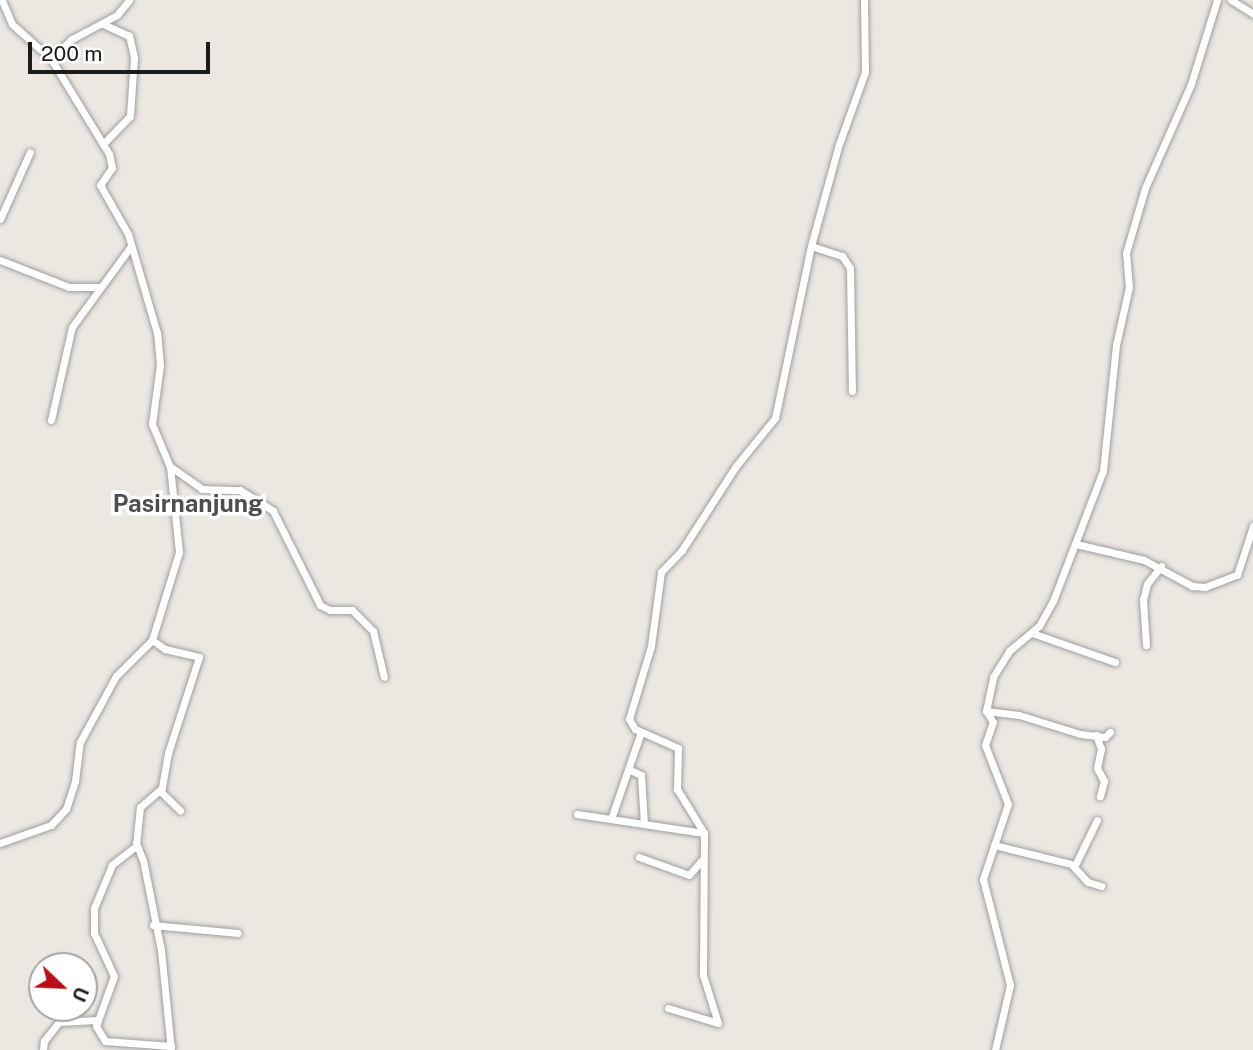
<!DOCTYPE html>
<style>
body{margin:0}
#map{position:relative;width:1253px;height:1050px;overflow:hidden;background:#ece7e1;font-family:"Public Sans",sans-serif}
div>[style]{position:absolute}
.roads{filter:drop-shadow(0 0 2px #9f9f9f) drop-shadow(0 0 2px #9f9f9f)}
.minor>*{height:7px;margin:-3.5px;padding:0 3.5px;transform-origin:3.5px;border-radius:3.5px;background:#fff}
span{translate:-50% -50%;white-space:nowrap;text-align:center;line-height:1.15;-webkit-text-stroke:7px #fff;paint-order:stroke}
.quarter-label{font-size:24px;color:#4e4e4e;font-weight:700}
.north{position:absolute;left:28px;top:952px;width:70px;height:70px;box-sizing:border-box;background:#fff;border:2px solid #a4a4a4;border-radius:50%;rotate:113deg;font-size:19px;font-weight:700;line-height:28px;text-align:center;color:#1b1b1b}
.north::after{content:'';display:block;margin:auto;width:24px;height:32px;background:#b70f18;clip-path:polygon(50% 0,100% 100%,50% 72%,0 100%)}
.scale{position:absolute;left:28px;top:42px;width:182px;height:32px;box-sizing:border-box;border:4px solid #1b1b1b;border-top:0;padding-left:9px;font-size:21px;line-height:24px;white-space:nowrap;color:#1b1b1b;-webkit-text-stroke:5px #fff;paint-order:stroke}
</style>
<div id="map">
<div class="roads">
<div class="minor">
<i style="left:1231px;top:0;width:26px;rotate:32deg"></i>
<i style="left:51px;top:59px;width:29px;rotate:-44deg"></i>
<i style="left:72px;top:39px;width:51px;rotate:-28.1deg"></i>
<i style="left:117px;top:15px;width:19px;rotate:-51deg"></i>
<i style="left:103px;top:144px;width:39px;rotate:-46deg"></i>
<i style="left:130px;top:116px;width:59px;rotate:-86.1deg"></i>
<i style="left:134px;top:57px;width:22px;rotate:-103deg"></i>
<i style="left:129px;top:36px;width:29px;rotate:-155deg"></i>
<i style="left:0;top:219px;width:73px;rotate:-65.9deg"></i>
<i style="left:811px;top:246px;width:33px;rotate:18deg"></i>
<i style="left:842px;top:256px;width:14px;rotate:56deg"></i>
<i style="left:850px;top:268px;width:123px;rotate:89.1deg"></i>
<i style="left:0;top:260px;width:74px;rotate:21.4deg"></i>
<i style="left:69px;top:287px;width:30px"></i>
<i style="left:51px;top:420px;width:95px;rotate:-77.3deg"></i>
<i style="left:72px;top:327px;width:100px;rotate:-53.9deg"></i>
<i style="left:171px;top:467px;width:38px;rotate:35deg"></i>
<i style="left:202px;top:489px;width:38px;rotate:2deg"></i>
<i style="left:240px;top:490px;width:39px;rotate:32deg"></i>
<i style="left:273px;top:511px;width:105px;rotate:63.4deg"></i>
<i style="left:320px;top:605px;width:11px;rotate:27deg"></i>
<i style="left:330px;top:610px;width:22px"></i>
<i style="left:352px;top:610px;width:30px;rotate:45deg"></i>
<i style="left:373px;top:631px;width:47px;rotate:76.6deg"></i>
<i style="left:1076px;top:544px;width:70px;rotate:13.2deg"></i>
<i style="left:1144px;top:560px;width:55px;rotate:28.4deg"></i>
<i style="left:1192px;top:586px;width:13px;rotate:4deg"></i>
<i style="left:1205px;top:587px;width:34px;rotate:-21deg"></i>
<i style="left:1237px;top:575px;width:52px;rotate:-71.9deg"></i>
<i style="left:1032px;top:633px;width:88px;rotate:19.3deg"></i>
<i style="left:152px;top:640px;width:16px;rotate:35deg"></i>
<i style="left:165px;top:649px;width:35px;rotate:13deg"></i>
<i style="left:199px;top:657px;width:101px;rotate:107.9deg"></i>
<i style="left:168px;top:753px;width:36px;rotate:100deg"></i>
<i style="left:162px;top:788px;width:29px;rotate:139deg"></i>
<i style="left:140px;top:807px;width:36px;rotate:96deg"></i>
<i style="left:136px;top:843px;width:18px;rotate:68deg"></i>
<i style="left:143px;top:860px;width:92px;rotate:78.7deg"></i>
<i style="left:161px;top:950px;width:100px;rotate:84.3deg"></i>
<i style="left:1146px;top:645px;width:45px;rotate:-93.8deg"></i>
<i style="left:1143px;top:600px;width:16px;rotate:-76deg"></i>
<i style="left:1147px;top:584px;width:23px;rotate:-52deg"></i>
<i style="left:986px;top:711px;width:33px;rotate:7deg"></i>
<i style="left:1019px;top:715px;width:64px;rotate:17.3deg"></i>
<i style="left:1080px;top:734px;width:25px;rotate:7deg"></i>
<i style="left:1105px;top:737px;width:7px;rotate:-45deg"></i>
<i style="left:1096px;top:735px;width:15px;rotate:70deg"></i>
<i style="left:1101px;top:749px;width:19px;rotate:102deg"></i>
<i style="left:1097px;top:768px;width:15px;rotate:62deg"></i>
<i style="left:1104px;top:781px;width:16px;rotate:105deg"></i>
<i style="left:628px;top:769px;width:14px;rotate:25deg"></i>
<i style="left:641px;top:775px;width:49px;rotate:86.5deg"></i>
<i style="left:160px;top:791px;width:28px;rotate:44deg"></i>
<i style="left:577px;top:814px;width:128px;rotate:8.5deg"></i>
<i style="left:611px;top:819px;width:92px;rotate:-71deg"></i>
<i style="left:0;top:843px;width:54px;rotate:-19.4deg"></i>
<i style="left:51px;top:825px;width:22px;rotate:-47deg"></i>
<i style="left:66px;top:809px;width:29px;rotate:-72deg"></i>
<i style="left:75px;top:781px;width:39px;rotate:-83deg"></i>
<i style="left:80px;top:742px;width:75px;rotate:-61.4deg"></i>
<i style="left:116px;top:676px;width:51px;rotate:-45deg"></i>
<i style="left:152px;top:640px;width:92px;rotate:-72.9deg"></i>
<i style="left:179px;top:552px;width:85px;rotate:-96deg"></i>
<i style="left:170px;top:467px;width:47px;rotate:-112.7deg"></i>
<i style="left:152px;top:424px;width:60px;rotate:-82.3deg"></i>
<i style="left:160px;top:365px;width:32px;rotate:-95deg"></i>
<i style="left:157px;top:333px;width:103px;rotate:-106.3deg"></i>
<i style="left:128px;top:234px;width:56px;rotate:-119.7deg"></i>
<i style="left:100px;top:185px;width:21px;rotate:-55deg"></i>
<i style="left:112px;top:168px;width:14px;rotate:-102deg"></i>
<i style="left:109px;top:154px;width:111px;rotate:-121.4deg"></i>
<i style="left:51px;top:59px;width:52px;rotate:-138.1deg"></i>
<i style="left:12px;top:24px;width:26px;rotate:-113deg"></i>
<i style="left:994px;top:845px;width:83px;rotate:13.9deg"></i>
<i style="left:1075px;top:865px;width:50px;rotate:-63.9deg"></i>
<i style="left:136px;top:846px;width:31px;rotate:142deg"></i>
<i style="left:112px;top:865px;width:47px;rotate:112.7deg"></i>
<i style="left:94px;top:908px;width:25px;rotate:90deg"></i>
<i style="left:94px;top:933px;width:47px;rotate:65.1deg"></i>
<i style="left:114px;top:976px;width:53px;rotate:109.8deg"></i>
<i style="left:96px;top:1026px;width:17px;rotate:59deg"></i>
<i style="left:105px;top:1041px;width:66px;rotate:4.3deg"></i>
<i style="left:639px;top:857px;width:53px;rotate:19.8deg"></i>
<i style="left:689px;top:875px;width:18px;rotate:-49deg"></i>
<i style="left:1072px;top:865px;width:23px;rotate:47deg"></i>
<i style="left:1088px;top:882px;width:14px;rotate:17deg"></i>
<i style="left:153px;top:925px;width:85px;rotate:5.4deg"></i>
<i style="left:668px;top:1008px;width:52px;rotate:16.7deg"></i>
<i style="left:718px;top:1023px;width:50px;rotate:-107.4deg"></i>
<i style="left:703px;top:975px;width:142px;rotate:-89.6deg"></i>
<i style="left:704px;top:833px;width:52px;rotate:-121.5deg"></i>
<i style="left:677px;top:789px;width:41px;rotate:-88.6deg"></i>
<i style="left:678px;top:748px;width:47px;rotate:-156.2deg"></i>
<i style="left:635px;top:729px;width:12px;rotate:-121deg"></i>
<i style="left:629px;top:719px;width:76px;rotate:-73.2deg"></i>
<i style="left:651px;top:646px;width:75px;rotate:-82.3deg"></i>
<i style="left:661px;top:572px;width:30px;rotate:-46deg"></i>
<i style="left:682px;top:550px;width:100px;rotate:-57.3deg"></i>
<i style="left:736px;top:466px;width:62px;rotate:-50.9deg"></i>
<i style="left:775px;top:418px;width:176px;rotate:-78.2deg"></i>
<i style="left:811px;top:246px;width:103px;rotate:-74.7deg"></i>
<i style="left:838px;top:147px;width:80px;rotate:-70.2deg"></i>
<i style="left:865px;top:72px;width:72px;rotate:-90.8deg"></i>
<i style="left:43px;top:1050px;width:9px;rotate:-84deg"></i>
<i style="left:44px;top:1041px;width:24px;rotate:-52deg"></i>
<i style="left:59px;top:1022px;width:37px;rotate:-3deg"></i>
<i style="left:995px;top:1050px;width:67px;rotate:-77deg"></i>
<i style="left:1010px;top:985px;width:109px;rotate:-104.3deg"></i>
<i style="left:983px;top:879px;width:79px;rotate:-71.6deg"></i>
<i style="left:1008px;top:804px;width:63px;rotate:-111.3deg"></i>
<i style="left:985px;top:745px;width:24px;rotate:-71deg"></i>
<i style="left:993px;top:722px;width:13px;rotate:-122deg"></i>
<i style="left:986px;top:711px;width:35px;rotate:-78deg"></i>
<i style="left:993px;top:677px;width:31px;rotate:-58deg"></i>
<i style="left:1009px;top:651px;width:39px;rotate:-40deg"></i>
<i style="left:1039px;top:626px;width:29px;rotate:-61deg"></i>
<i style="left:1053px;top:601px;width:139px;rotate:-69deg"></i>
<i style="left:1103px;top:471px;width:127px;rotate:-84.1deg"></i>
<i style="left:1116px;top:345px;width:59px;rotate:-77.4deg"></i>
<i style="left:1129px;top:287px;width:34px;rotate:-95deg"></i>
<i style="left:1126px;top:253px;width:68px;rotate:-73.7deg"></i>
<i style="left:1145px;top:188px;width:114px;rotate:-66.1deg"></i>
<i style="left:1191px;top:84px;width:88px;rotate:-72.8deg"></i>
</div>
</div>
<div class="quarter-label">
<span style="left:188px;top:504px">Pasirnanjung</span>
</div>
<div class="north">U</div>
<div class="scale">200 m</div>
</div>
